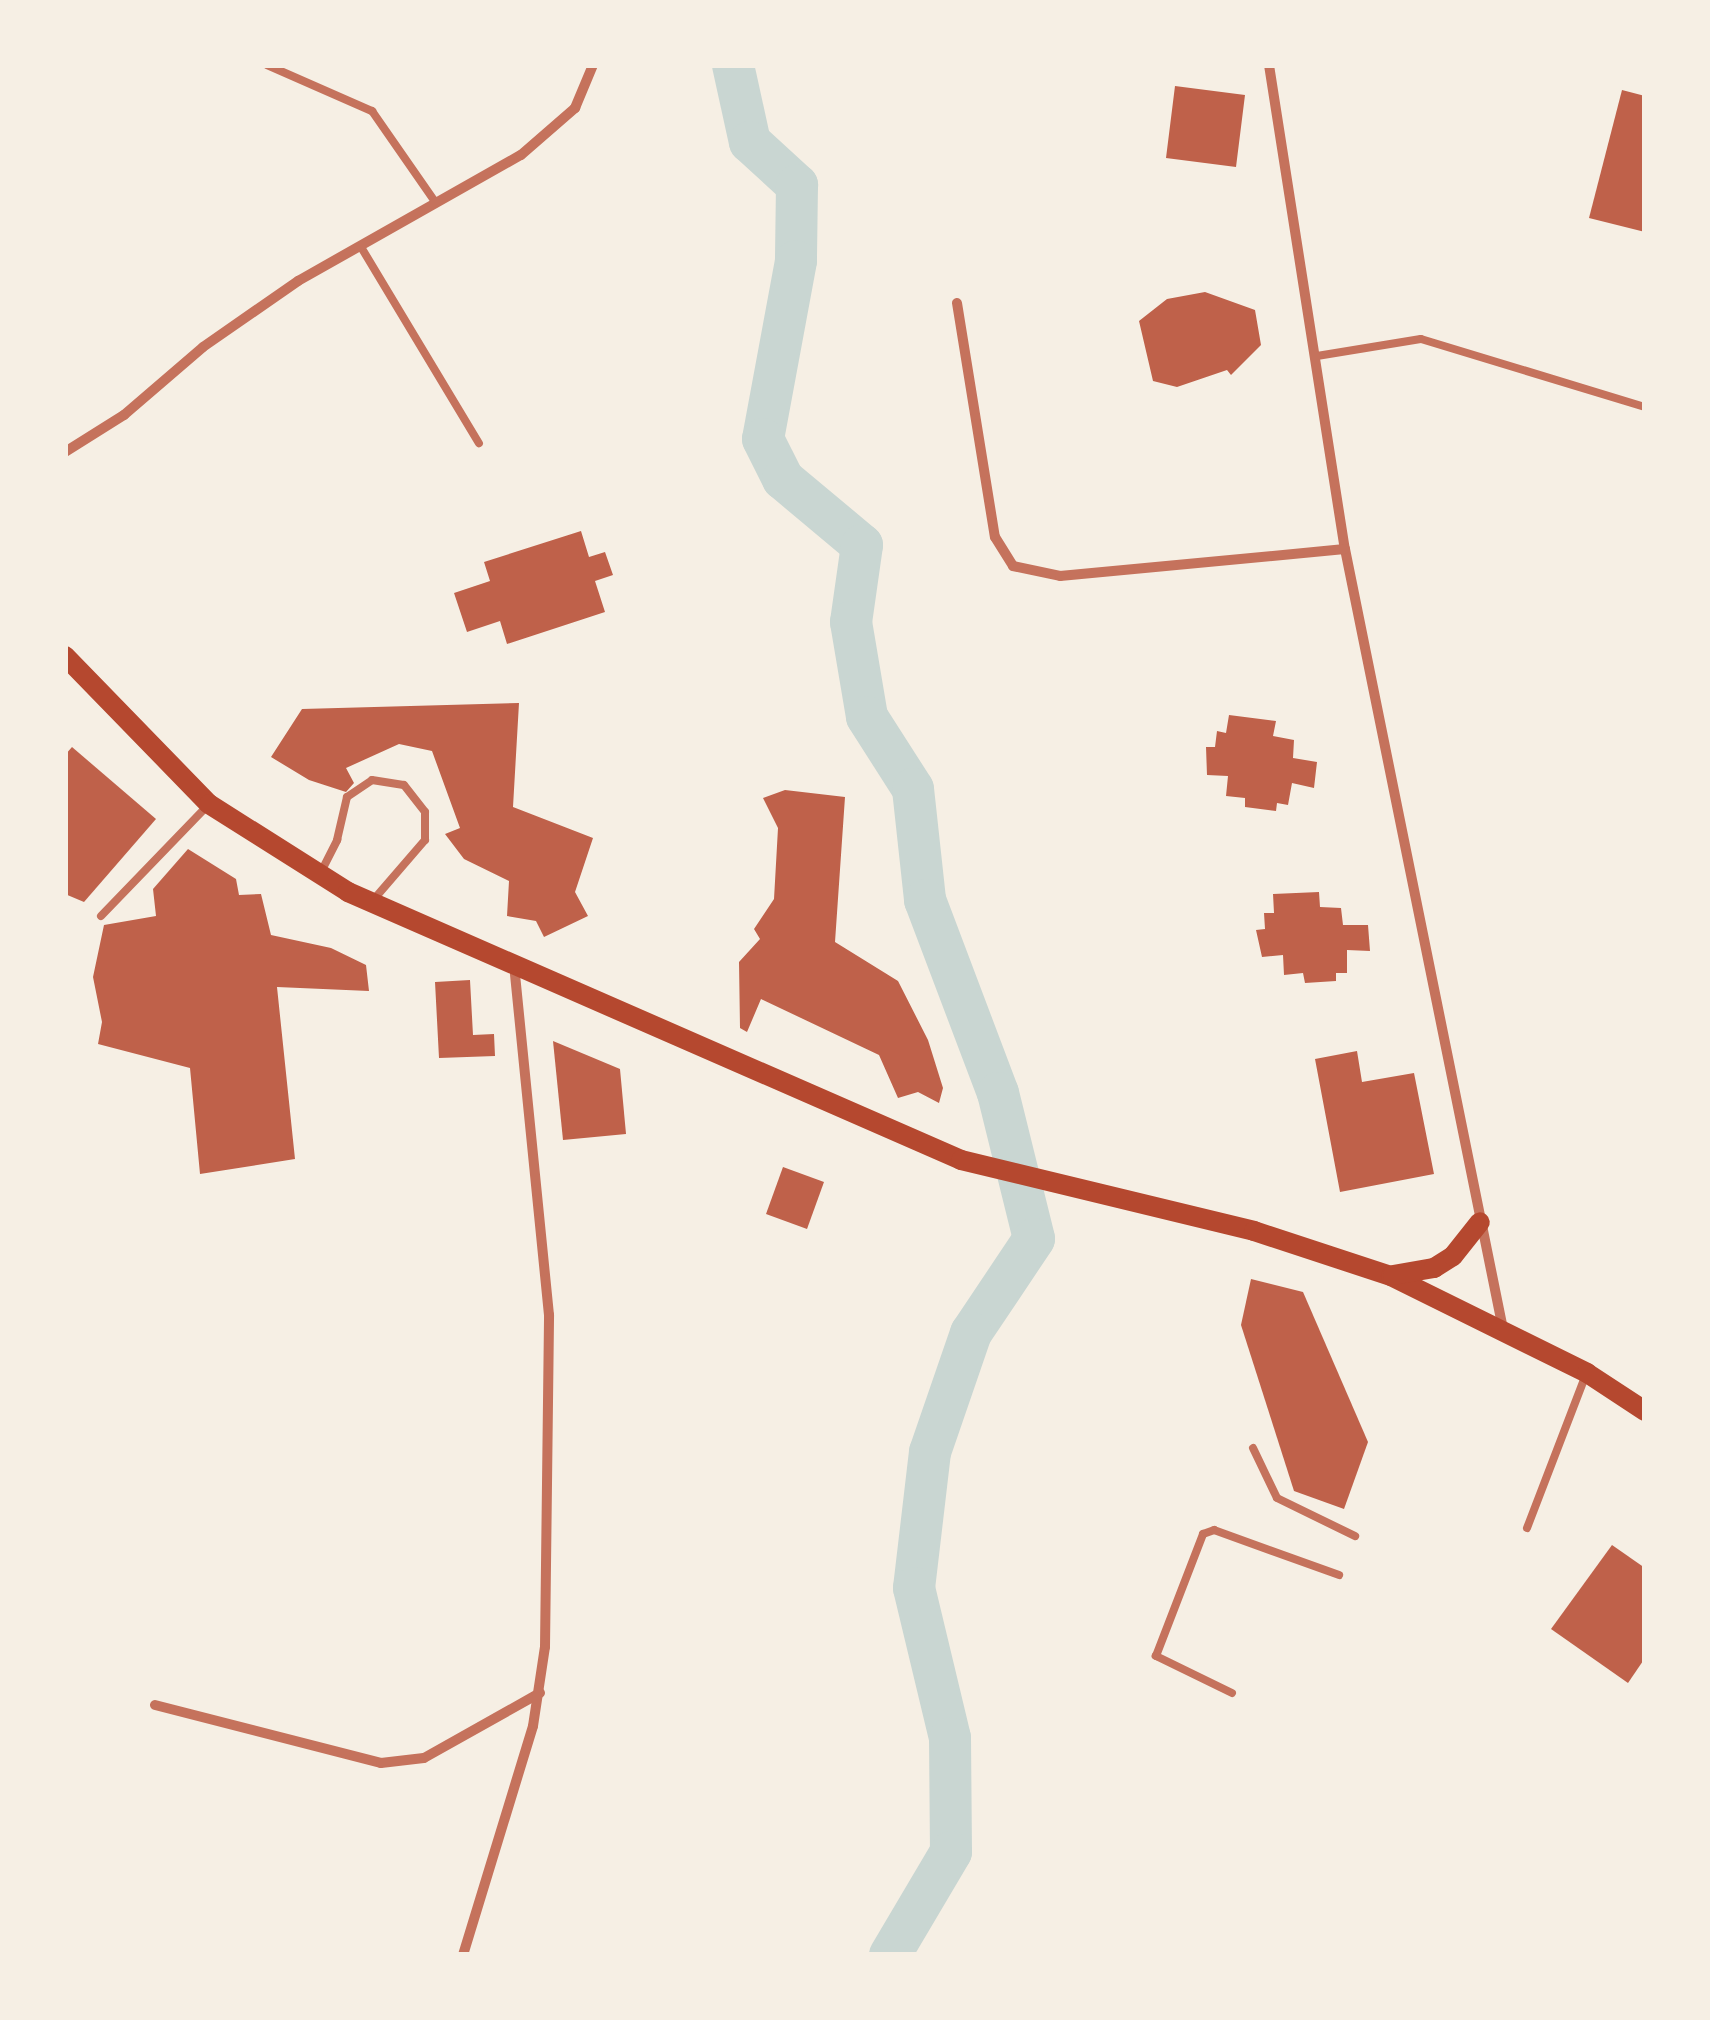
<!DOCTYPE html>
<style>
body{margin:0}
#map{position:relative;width:1710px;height:2020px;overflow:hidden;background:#f6efe4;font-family:Inter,sans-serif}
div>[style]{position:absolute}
.river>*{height:42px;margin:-21px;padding:0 21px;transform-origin:21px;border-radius:21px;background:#c9d6d2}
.building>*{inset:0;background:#bf614a}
.service>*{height:8px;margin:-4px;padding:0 4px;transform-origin:4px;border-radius:4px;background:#c5725c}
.minor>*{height:10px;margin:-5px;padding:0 5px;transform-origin:5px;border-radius:5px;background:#c5725c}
.secondary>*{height:20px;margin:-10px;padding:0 10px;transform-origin:10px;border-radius:10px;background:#b5482f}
span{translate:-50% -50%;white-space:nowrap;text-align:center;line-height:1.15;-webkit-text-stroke:10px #f6efe4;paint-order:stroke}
.frame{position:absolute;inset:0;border:68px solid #f6efe4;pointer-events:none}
</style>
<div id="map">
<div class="river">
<i style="left:733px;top:65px;width:79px;rotate:77.6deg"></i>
<i style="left:750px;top:142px;width:64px;rotate:42.5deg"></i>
<i style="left:797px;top:185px;width:76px;rotate:90.8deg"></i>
<i style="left:796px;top:261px;width:181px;rotate:100.5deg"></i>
<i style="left:763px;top:439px;width:45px;rotate:63.4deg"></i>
<i style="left:783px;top:479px;width:103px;rotate:39.9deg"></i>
<i style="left:862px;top:545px;width:78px;rotate:98.1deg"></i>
<i style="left:851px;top:622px;width:96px;rotate:80.4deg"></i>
<i style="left:867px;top:717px;width:85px;rotate:57.4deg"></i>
<i style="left:913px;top:789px;width:112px;rotate:83.8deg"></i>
<i style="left:925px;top:900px;width:206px;rotate:69.3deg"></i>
<i style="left:998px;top:1093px;width:150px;rotate:76.1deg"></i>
<i style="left:1034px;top:1239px;width:113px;rotate:123.8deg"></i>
<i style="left:971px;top:1333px;width:126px;rotate:109deg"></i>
<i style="left:930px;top:1452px;width:137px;rotate:96.7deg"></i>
<i style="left:914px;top:1588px;width:154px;rotate:76.5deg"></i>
<i style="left:950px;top:1738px;width:114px;rotate:89.5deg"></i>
<i style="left:951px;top:1852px;width:120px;rotate:120.6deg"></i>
</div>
<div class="building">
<i style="clip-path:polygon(1175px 86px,1245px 95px,1236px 167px,1166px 158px)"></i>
<i style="clip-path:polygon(1622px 90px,1645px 96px,1645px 232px,1589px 218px)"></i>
<i style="clip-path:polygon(1205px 292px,1255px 310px,1261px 345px,1231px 375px,1227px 370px,1177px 387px,1153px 381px,1139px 321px,1167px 299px)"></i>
<i style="clip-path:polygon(581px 531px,589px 557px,605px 552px,613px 575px,595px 581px,605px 612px,507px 644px,500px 621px,467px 632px,454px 593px,490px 581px,484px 562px)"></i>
<i style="clip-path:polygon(519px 703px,513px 807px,593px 838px,575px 892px,588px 916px,544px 937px,536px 921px,507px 916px,509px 881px,464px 859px,445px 834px,460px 828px,432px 751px,399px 744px,346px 768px,354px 783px,346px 792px,309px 780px,271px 757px,302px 709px)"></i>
<i style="clip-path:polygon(1229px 715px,1276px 721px,1273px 736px,1294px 740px,1293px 758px,1317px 762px,1314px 788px,1292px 783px,1288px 805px,1277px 803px,1276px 811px,1245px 807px,1245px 798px,1226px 796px,1228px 776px,1207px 775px,1206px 747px,1215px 747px,1217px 731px,1226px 733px)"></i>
<i style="clip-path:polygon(72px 747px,156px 819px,84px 902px,65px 894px,65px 755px)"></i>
<i style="clip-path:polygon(785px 790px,845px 797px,835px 942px,898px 981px,928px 1040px,943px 1088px,939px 1103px,918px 1092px,898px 1098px,879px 1055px,761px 999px,747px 1032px,740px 1028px,739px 962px,760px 939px,754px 929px,774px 899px,778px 828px,763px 798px)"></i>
<i style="clip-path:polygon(188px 849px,236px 879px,239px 895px,261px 894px,271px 935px,331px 948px,366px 965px,369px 991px,277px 987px,295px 1159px,200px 1174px,190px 1068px,98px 1044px,102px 1022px,93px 977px,104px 925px,156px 916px,153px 889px)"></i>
<i style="clip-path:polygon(1319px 892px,1320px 907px,1341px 908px,1343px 925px,1368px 925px,1370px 951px,1347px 950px,1347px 973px,1336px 973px,1336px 981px,1305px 983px,1303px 973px,1284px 975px,1283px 955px,1262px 957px,1256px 930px,1265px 929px,1264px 913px,1274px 913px,1273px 894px)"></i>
<i style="clip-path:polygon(470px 980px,473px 1035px,494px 1034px,495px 1056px,439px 1058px,435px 982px)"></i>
<i style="clip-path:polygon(553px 1041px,620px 1069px,626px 1134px,563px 1140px)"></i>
<i style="clip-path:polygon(1357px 1051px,1362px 1082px,1414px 1073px,1434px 1174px,1340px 1192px,1315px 1059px)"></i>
<i style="clip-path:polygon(783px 1167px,824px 1182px,807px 1229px,766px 1214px)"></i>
<i style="clip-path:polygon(1251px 1279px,1303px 1292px,1368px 1442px,1344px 1509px,1294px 1491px,1241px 1325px)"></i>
<i style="clip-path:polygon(1612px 1545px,1645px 1568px,1645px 1658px,1628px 1683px,1551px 1629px)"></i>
</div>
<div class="service">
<i style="left:267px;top:65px;width:115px;rotate:23.7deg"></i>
<i style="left:372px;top:111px;width:112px;rotate:55.2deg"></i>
<i style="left:361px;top:247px;width:229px;rotate:59deg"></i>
<i style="left:1317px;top:356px;width:105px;rotate:-9.3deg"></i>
<i style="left:1421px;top:339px;width:234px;rotate:16.9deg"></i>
<i style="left:321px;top:872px;width:36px;rotate:-63deg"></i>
<i style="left:337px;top:840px;width:44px;rotate:-76.9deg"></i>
<i style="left:347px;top:797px;width:30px;rotate:-34deg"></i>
<i style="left:372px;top:780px;width:32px;rotate:9deg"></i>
<i style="left:404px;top:785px;width:34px;rotate:52deg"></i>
<i style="left:425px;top:812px;width:28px;rotate:90deg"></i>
<i style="left:425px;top:840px;width:78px;rotate:130.8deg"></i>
<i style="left:101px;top:916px;width:156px;rotate:-46deg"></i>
<i style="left:1253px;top:1448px;width:55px;rotate:64.4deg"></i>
<i style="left:1277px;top:1498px;width:87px;rotate:26deg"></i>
<i style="left:1527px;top:1528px;width:162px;rotate:-69deg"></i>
<i style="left:1232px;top:1693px;width:85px;rotate:-154deg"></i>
<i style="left:1156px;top:1656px;width:131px;rotate:-68.9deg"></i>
<i style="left:1203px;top:1534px;width:12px;rotate:-20deg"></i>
<i style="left:1214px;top:1530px;width:133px;rotate:19.8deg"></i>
</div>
<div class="minor">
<i style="left:1269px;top:65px;width:490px;rotate:81.1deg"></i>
<i style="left:1345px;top:549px;width:796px;rotate:78.55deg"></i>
<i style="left:957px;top:303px;width:237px;rotate:80.8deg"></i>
<i style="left:995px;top:537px;width:34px;rotate:58deg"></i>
<i style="left:1013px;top:566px;width:48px;rotate:12deg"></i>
<i style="left:1060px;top:576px;width:286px;rotate:-5.4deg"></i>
<i style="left:65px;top:452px;width:70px;rotate:-32.1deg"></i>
<i style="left:124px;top:415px;width:104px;rotate:-40.7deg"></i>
<i style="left:203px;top:347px;width:116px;rotate:-34.8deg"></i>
<i style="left:298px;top:281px;width:256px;rotate:-29.5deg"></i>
<i style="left:521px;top:155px;width:72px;rotate:-41deg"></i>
<i style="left:575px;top:108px;width:47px;rotate:-67.3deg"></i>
<i style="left:155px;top:1705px;width:233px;rotate:14.4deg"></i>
<i style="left:381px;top:1763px;width:43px;rotate:-6.6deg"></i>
<i style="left:424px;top:1758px;width:133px;rotate:-29.3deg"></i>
<i style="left:463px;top:1955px;width:239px;rotate:-73deg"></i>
<i style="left:533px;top:1726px;width:80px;rotate:-81.4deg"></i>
<i style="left:545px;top:1647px;width:332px;rotate:-89.3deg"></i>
<i style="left:549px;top:1315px;width:351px;rotate:-95.7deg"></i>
</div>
<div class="secondary">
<i style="left:65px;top:656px;width:206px;rotate:45.8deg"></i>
<i style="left:209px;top:804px;width:165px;rotate:32.3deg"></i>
<i style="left:348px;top:892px;width:669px;rotate:23.61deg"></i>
<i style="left:961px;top:1160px;width:301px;rotate:13.6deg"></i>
<i style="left:1254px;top:1231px;width:144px;rotate:18.2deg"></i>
<i style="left:1391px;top:1276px;width:219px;rotate:26.3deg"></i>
<i style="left:1587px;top:1373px;width:69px;rotate:33.2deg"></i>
<i style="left:1393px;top:1275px;width:42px;rotate:-9.7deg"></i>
<i style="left:1434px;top:1268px;width:22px;rotate:-32deg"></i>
<i style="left:1453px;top:1256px;width:43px;rotate:-51.5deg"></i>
</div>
<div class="frame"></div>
</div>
